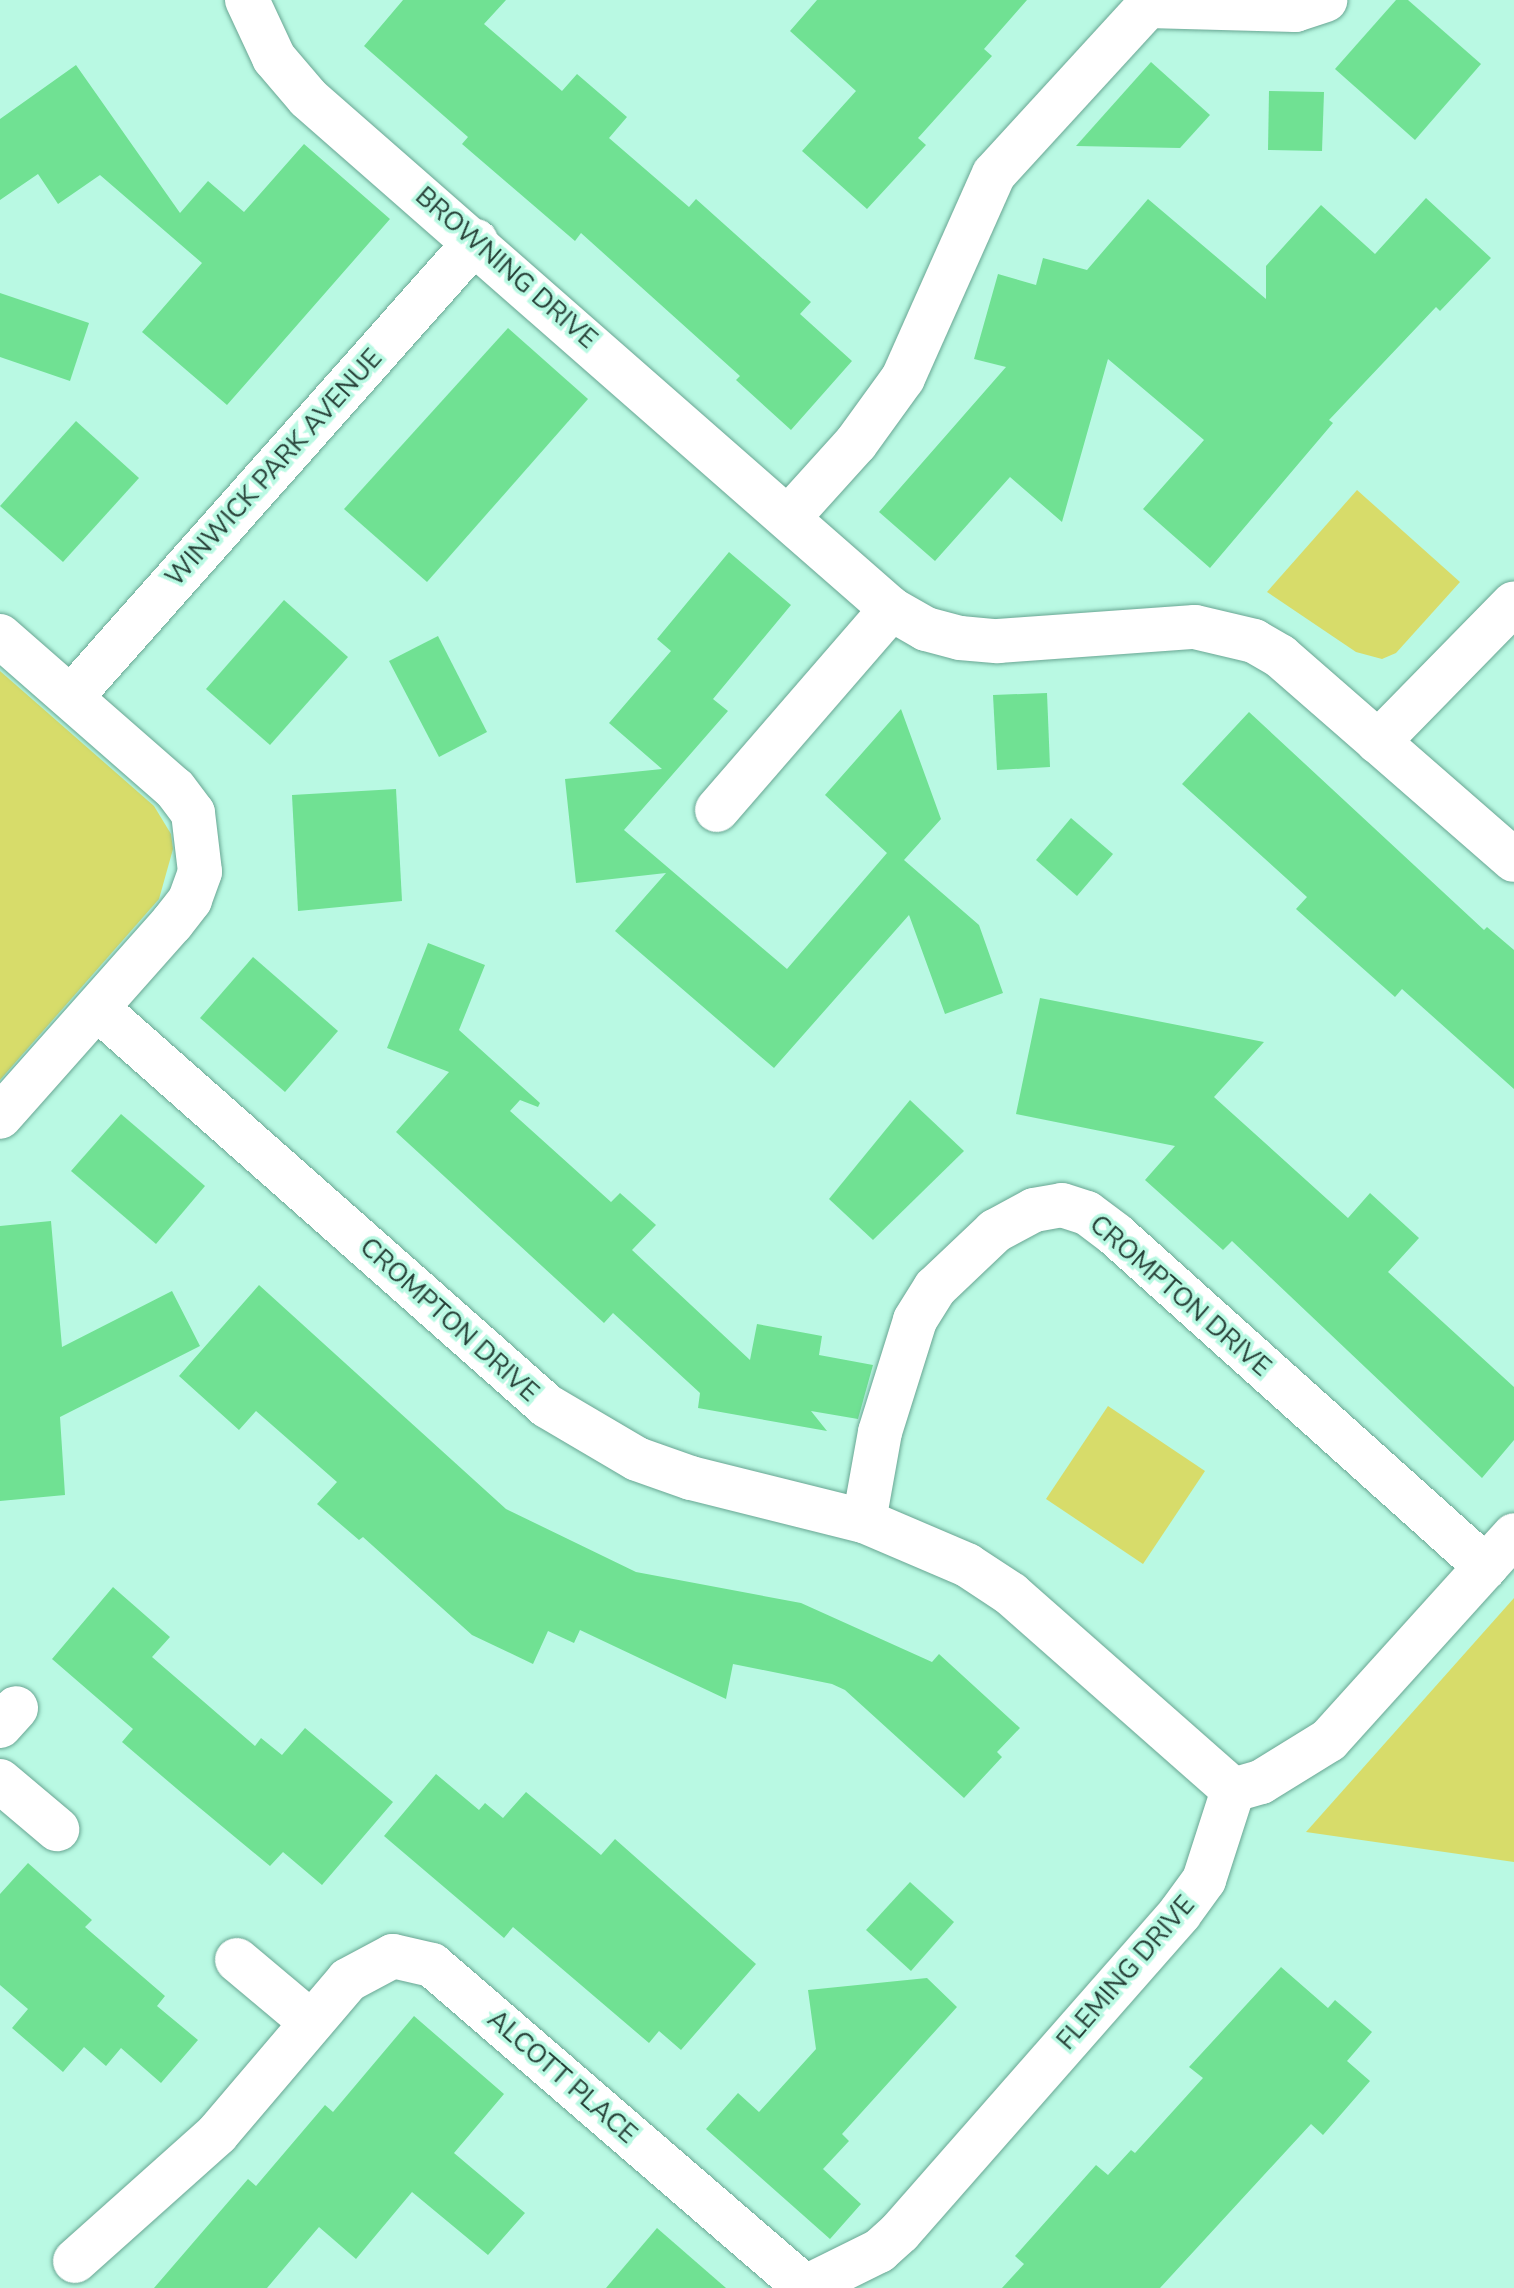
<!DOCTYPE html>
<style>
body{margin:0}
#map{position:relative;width:1514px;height:2288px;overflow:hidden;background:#b9f9e3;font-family:"Nunito Sans",sans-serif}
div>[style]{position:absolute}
.green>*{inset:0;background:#d7dc6a}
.building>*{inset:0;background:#70e193}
.roads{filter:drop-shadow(0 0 2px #69a693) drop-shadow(0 0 2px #69a693)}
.minor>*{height:44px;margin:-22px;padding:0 22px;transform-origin:22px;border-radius:22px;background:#fff}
span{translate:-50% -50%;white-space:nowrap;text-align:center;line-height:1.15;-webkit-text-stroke:7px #b9f9e3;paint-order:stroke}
.street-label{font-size:26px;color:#264037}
</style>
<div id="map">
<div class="green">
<i style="clip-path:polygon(1357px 490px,1460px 582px,1396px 653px,1382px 659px,1356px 652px,1267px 592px)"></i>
<i style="clip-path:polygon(0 671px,154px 806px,171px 834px,173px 849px,159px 899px,0 1080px)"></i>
<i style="clip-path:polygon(1108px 1406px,1205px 1471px,1143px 1564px,1046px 1499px)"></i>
<i style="clip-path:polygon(1514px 1598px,1514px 1862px,1306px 1832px)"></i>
</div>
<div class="building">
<i style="clip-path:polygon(403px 0,506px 0,484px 24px,562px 91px,577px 74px,627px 117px,609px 138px,689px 207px,696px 199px,811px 302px,800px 314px,852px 361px,791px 430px,736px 380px,740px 376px,581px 233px,575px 241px,462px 144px,468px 137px,364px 46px)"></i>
<i style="clip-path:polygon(817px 0,1027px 0,984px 49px,992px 56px,918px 138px,926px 145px,867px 209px,802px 151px,856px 91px,790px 31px)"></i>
<i style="clip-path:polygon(1396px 0,1408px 0,1481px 64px,1415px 140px,1335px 69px)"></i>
<i style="clip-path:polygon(1151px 62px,1210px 115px,1180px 148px,1076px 146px)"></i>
<i style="clip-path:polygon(76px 65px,180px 213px,208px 181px,244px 212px,304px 144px,390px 219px,227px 405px,142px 332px,202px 263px,100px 175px,58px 204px,38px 174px,0 200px,0 119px)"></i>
<i style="clip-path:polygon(1269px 91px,1324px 92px,1322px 151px,1268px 150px)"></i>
<i style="clip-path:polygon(1426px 198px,1491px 258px,1440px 311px,1436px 307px,1329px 420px,1333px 423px,1210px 568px,1143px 509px,1204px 440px,1108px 359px,1062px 522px,1010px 477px,935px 561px,879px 512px,1006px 367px,974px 359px,998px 274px,1036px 285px,1043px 258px,1087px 270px,1148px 199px,1266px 299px,1266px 266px,1321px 205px,1375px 254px)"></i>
<i style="clip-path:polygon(0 293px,89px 323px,70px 381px,0 357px)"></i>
<i style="clip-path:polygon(508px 328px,588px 399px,427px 582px,344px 509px)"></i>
<i style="clip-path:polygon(76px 421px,139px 478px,63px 562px,0 506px)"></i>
<i style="clip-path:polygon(729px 552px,791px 605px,713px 699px,728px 711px,624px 830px,787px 969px,887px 853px,825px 795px,901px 709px,941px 819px,904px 860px,979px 925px,1003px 993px,945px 1014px,909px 915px,774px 1068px,615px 931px,666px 873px,576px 883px,565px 779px,662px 769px,609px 723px,671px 651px,657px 639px)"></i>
<i style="clip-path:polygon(284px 600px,348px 657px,270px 745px,206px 689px)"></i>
<i style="clip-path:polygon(438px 636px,487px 732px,439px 757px,389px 661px)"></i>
<i style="clip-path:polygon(1047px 693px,1050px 767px,997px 770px,993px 695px)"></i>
<i style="clip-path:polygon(1249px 712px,1484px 930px,1487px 927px,1514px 950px,1514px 1089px,1402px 989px,1395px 997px,1296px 909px,1307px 897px,1182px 784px)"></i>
<i style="clip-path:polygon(396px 789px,402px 901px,298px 911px,292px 795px)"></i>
<i style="clip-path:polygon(1071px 818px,1113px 854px,1077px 896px,1036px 860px)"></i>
<i style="clip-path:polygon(428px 943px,485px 965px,459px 1030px,540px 1103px,538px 1107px,520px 1100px,510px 1111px,611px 1202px,620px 1193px,656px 1225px,632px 1250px,750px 1360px,757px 1324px,822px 1336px,819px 1355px,873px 1365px,858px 1419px,811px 1411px,827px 1431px,698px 1408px,700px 1393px,613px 1313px,604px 1323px,396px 1132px,449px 1072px,387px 1048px)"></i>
<i style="clip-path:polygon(253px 957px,338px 1031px,285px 1092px,200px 1018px)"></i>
<i style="clip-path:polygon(1040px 998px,1264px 1042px,1214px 1097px,1348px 1218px,1370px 1193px,1419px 1238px,1388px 1272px,1514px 1387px,1514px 1440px,1482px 1478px,1232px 1241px,1223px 1250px,1145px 1180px,1175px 1146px,1016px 1114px)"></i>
<i style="clip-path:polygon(910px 1100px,964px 1151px,873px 1240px,829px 1199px)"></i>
<i style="clip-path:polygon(121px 1114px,205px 1186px,156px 1244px,71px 1171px)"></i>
<i style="clip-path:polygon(51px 1221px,62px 1347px,172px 1291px,200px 1346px,60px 1417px,65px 1495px,0 1501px,0 1226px)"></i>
<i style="clip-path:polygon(259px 1285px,506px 1509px,636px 1572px,801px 1603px,932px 1662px,939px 1654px,1020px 1728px,997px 1752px,1002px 1757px,964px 1798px,845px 1690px,832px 1684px,733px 1664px,726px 1699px,580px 1630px,574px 1643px,548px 1631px,533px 1664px,472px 1635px,363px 1537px,359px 1540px,317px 1504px,337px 1482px,256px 1411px,239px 1430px,179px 1376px)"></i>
<i style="clip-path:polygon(113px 1587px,170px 1637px,152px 1657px,255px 1746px,261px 1738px,282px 1755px,305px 1728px,393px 1802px,322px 1885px,283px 1852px,270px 1866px,183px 1794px,122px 1742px,133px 1729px,52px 1659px)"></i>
<i style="clip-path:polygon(436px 1774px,479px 1810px,485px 1803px,503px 1818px,526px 1792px,601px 1855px,615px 1839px,756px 1964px,681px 2050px,659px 2031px,649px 2043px,513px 1927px,504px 1938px,384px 1836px)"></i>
<i style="clip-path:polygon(28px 1863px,92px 1920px,85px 1927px,165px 1996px,157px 2006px,198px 2040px,161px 2083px,121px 2048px,106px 2066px,84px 2047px,63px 2072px,12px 2028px,28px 2009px,0 1985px,0 1894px)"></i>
<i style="clip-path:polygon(910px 1882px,954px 1922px,911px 1971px,866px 1930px)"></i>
<i style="clip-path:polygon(1281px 1967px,1328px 2008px,1335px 2000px,1372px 2032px,1347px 2061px,1370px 2081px,1323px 2135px,1311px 2124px,1160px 2288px,1002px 2288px,1024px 2264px,1015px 2256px,1096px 2165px,1108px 2175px,1131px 2150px,1135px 2153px,1203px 2078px,1189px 2067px)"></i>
<i style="clip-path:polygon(927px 1978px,957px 2007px,842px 2134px,849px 2141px,823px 2169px,861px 2204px,830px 2239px,706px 2129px,738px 2093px,759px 2112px,816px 2049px,808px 1990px)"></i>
<i style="clip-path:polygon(414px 2016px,504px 2094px,454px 2153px,525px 2213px,488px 2255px,412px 2192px,356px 2259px,319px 2227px,267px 2288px,154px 2288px,248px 2179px,256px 2186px,325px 2105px,333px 2112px)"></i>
<i style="clip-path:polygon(657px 2228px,726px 2288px,606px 2288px)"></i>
</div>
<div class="roads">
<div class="minor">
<i style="left:247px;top:0;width:64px;rotate:65deg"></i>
<i style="left:274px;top:58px;width:52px;rotate:49.6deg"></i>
<i style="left:308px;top:98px;width:775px;rotate:41.23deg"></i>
<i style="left:891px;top:609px;width:40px;rotate:29.7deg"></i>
<i style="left:926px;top:629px;width:35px;rotate:15deg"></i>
<i style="left:960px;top:638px;width:38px;rotate:5deg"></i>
<i style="left:998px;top:641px;width:197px;rotate:-4.1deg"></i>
<i style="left:1195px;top:627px;width:61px;rotate:13.3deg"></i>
<i style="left:1254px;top:641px;width:30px;rotate:30deg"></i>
<i style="left:1280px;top:656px;width:310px;rotate:41.1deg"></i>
<i style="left:1148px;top:0;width:6px;rotate:90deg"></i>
<i style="left:1148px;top:6px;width:147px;rotate:1.6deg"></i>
<i style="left:1295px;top:10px;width:32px;rotate:-18deg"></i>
<i style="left:790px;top:516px;width:98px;rotate:-47.9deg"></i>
<i style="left:856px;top:443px;width:80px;rotate:-54.1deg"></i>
<i style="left:903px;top:378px;width:223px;rotate:-66deg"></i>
<i style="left:994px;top:174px;width:228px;rotate:-47.5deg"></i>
<i style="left:0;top:636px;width:232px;rotate:41.2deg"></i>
<i style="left:175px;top:789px;width:30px;rotate:53deg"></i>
<i style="left:193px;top:813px;width:59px;rotate:83.2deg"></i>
<i style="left:200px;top:872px;width:30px;rotate:110deg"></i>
<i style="left:190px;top:900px;width:29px;rotate:128deg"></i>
<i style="left:172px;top:923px;width:259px;rotate:131.6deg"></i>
<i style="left:73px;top:695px;width:607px;rotate:-48.41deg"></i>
<i style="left:1378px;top:742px;width:194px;rotate:-45.6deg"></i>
<i style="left:717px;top:810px;width:266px;rotate:-49.1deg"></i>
<i style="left:98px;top:1009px;width:599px;rotate:41.48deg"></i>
<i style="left:547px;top:1406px;width:104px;rotate:30.5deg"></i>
<i style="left:637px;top:1459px;width:57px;rotate:19.4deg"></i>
<i style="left:691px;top:1478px;width:178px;rotate:14deg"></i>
<i style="left:864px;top:1521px;width:112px;rotate:23.1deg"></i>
<i style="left:967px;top:1565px;width:53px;rotate:33.4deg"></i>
<i style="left:1011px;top:1594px;width:296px;rotate:41.4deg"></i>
<i style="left:864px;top:1521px;width:90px;rotate:-79.8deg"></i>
<i style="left:880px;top:1432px;width:117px;rotate:-72.6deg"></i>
<i style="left:915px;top:1320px;width:38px;rotate:-58deg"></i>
<i style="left:935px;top:1288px;width:83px;rotate:-43.5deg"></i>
<i style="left:995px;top:1231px;width:44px;rotate:-28.3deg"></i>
<i style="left:1034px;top:1210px;width:28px;rotate:-10deg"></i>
<i style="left:1062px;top:1205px;width:26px;rotate:18deg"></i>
<i style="left:1087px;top:1213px;width:36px;rotate:37deg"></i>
<i style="left:1116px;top:1235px;width:497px;rotate:41.9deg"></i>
<i style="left:0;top:1726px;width:24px;rotate:-48deg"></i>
<i style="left:0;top:1781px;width:75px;rotate:40.1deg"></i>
<i style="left:237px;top:1960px;width:97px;rotate:40deg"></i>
<i style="left:75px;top:2261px;width:191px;rotate:-41.8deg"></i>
<i style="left:217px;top:2134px;width:202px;rotate:-49.6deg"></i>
<i style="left:348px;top:1980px;width:51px;rotate:-28.1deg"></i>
<i style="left:393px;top:1956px;width:40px;rotate:13deg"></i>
<i style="left:432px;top:1965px;width:491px;rotate:40.8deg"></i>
<i style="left:804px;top:2288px;width:84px;rotate:-26.3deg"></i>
<i style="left:879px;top:2251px;width:28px;rotate:-42deg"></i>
<i style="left:900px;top:2232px;width:424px;rotate:-48.7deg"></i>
<i style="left:1180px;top:1913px;width:41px;rotate:-54deg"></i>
<i style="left:1204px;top:1880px;width:95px;rotate:-72.1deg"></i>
<i style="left:1233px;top:1790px;width:29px;rotate:-16deg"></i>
<i style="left:1261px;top:1782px;width:80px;rotate:-31.7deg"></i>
<i style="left:1329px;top:1740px;width:276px;rotate:-47.9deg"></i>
</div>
</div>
<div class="street-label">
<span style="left:506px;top:268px;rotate:41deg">BROWNING DRIVE</span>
<span style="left:274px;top:468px;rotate:-48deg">WINWICK PARK AVENUE</span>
<span style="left:1180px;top:1296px;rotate:41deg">CROMPTON DRIVE</span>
<span style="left:449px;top:1320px;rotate:42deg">CROMPTON DRIVE</span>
<span style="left:1126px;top:1973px;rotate:-49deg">FLEMING DRIVE</span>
<span style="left:562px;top:2077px;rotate:41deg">ALCOTT PLACE</span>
</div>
</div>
